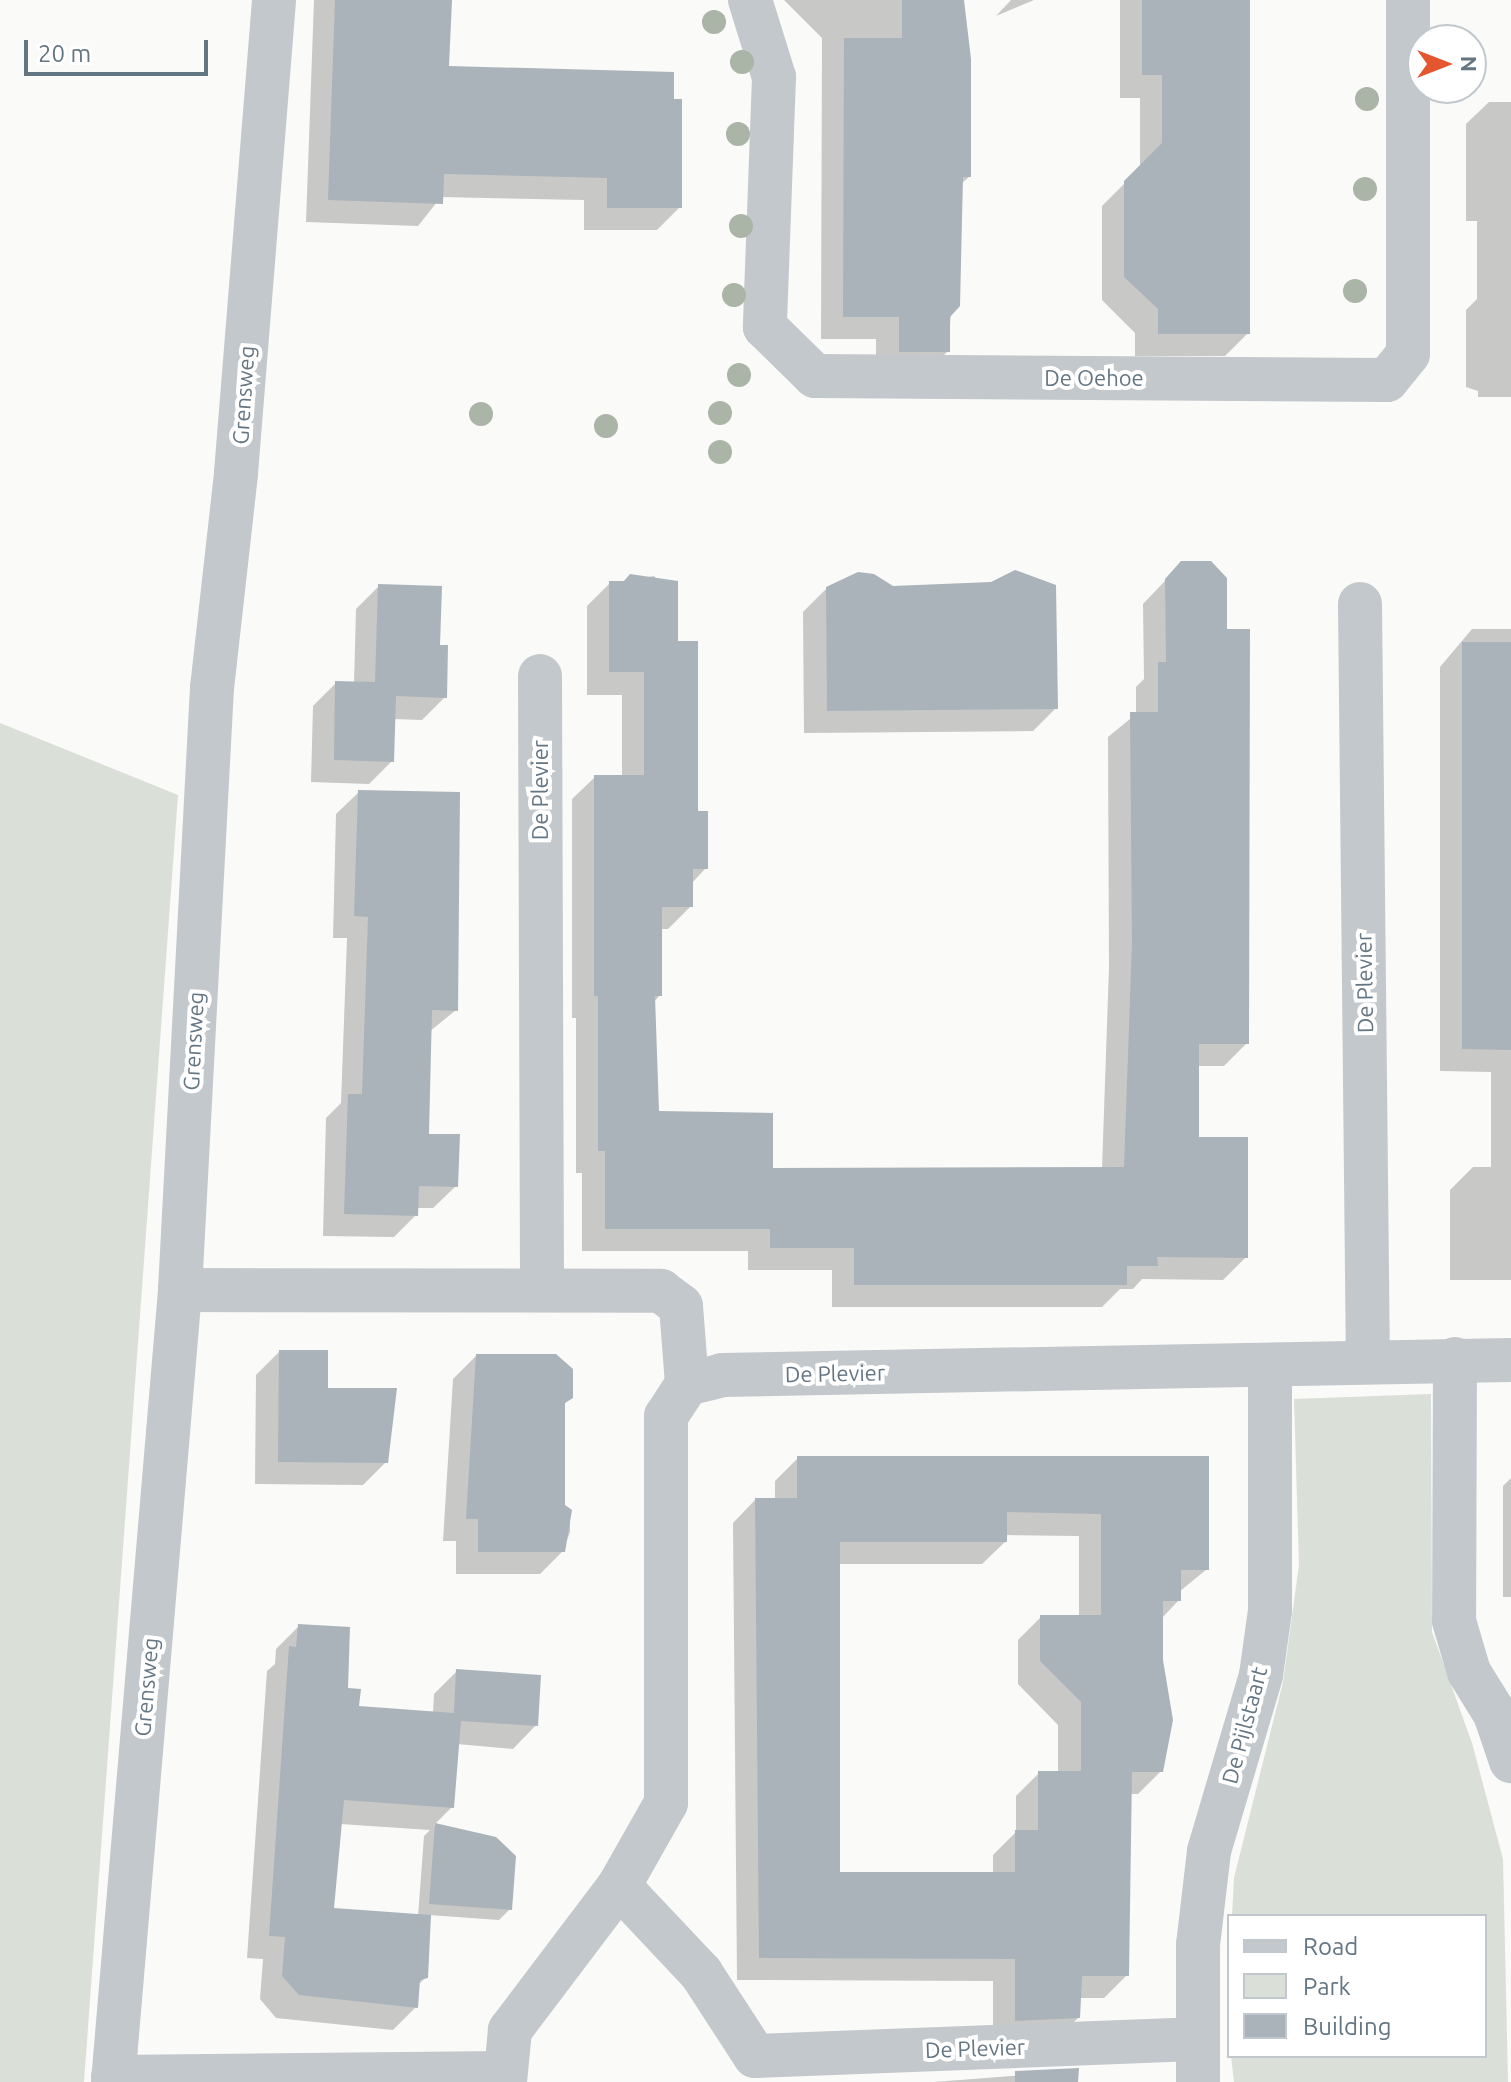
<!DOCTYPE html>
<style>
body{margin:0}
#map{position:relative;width:1511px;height:2082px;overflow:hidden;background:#fafaf8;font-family:Ubuntu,sans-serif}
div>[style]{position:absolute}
.green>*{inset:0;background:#dadfd7}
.shadow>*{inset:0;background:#0003}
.building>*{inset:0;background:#aab3b9}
.minor>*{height:44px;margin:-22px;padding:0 22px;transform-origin:22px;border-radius:22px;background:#c3c8cc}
.trees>*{width:24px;height:24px;margin:-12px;border-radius:50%;background:#aab4a7}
span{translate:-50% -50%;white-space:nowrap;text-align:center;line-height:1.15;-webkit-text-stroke:8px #fff;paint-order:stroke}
.street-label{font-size:22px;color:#657683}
.legend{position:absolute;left:1227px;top:1914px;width:260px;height:144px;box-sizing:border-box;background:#fff;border:2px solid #c1c8cd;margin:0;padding:10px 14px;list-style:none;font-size:24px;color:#657683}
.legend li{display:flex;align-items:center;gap:16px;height:40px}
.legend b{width:40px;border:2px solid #c1c8cd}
.north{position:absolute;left:1407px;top:24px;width:80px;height:80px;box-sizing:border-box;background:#fff;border:2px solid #c1c8cd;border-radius:50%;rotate:90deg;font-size:22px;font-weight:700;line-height:32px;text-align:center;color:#657683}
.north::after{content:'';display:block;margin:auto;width:28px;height:36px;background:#e4572e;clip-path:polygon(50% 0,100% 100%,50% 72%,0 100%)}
.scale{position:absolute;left:24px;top:40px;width:184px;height:36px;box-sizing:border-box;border:4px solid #657683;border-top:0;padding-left:10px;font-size:24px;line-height:28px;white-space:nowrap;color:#657683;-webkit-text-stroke:6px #fff;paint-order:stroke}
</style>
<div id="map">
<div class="green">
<i style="clip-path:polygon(0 723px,178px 795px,84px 2082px,0 2082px)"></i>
<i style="clip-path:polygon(1431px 1394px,1432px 1632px,1472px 1743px,1503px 1859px,1508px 2082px,1234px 2082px,1231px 2056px,1485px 2056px,1485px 1916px,1232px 1916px,1234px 1878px,1283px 1682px,1299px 1565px,1294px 1399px)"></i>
</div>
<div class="shadow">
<i style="clip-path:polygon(314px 0,450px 0,447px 68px,672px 101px,680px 207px,657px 230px,584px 230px,584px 200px,441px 197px,418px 226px,306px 222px)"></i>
<i style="clip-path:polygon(784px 0,962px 0,969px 177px,961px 184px,948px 351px,925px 374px,876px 374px,876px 339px,821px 339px,822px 38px)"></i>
<i style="clip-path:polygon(1011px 0,1034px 0,996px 16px)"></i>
<i style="clip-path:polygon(1120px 0,1248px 0,1248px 333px,1225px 356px,1135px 356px,1135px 333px,1102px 300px,1102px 206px,1140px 168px,1140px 98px,1120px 98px)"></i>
<i style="clip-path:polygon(1489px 102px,1511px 102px,1511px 397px,1478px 397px,1478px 391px,1466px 387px,1466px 310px,1477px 299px,1477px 221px,1466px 221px,1466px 124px)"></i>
<i style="clip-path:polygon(1182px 563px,1225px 631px,1247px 1043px,1224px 1066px,1197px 1066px,1197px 1139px,1246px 1257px,1223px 1280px,1142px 1279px,1133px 1289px,1120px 1289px,1102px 1307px,832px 1307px,832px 1270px,748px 1270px,748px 1251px,582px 1251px,582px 1173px,576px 1173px,576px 1018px,572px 1018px,572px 799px,595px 777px,622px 777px,622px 695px,587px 695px,587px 606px,610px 583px,654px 576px,661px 583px,676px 643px,706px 868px,691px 884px,691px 906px,668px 929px,660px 929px,660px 995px,654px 1002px,657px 1113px,771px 1170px,1102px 1169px,1109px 967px,1108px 737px,1136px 714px,1136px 687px,1144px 679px,1143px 604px)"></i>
<i style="clip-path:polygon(379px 586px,438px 647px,445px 697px,422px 720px,393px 719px,392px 761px,369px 784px,311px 782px,313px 706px,336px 683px,354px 683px,356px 609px)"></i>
<i style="clip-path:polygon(827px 588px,1056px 708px,1033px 731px,804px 733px,803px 612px)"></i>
<i style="clip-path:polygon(1472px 629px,1511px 629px,1511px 1280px,1450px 1280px,1450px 1190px,1473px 1167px,1491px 1167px,1491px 1072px,1440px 1071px,1440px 667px)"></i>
<i style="clip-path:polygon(359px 792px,456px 1010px,429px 1032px,427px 1135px,456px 1186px,433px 1208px,417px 1208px,416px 1215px,394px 1237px,323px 1236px,326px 1118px,341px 1103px,347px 938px,333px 938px,336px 814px)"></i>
<i style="clip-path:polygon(279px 1352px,326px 1390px,386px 1462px,363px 1485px,255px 1484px,256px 1375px)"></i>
<i style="clip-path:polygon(476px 1356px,571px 1397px,563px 1405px,563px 1506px,570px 1511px,570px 1532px,563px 1551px,540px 1574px,456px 1574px,456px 1541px,443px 1541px,453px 1379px)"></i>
<i style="clip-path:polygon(evenodd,798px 1458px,1207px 1458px,1207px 1569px,1179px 1592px,1179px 1600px,1161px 1619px,1161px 1771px,1138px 1794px,1129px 1794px,1127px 1975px,1104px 1998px,1079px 1998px,1078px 2018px,1055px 2041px,993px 2043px,993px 1981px,737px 1980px,733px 1523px,755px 1500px,775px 1500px,775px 1481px,798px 1458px,1005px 1535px,1079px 1536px,1079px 1617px,1041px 1617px,1018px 1640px,1018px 1684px,1058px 1725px,1058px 1773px,1039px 1773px,1016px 1796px,1016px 1832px,993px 1855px,993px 1874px,838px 1874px,838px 1564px,982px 1564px,1005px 1542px,1005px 1535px)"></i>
<i style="clip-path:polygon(1511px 1478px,1511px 1597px,1503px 1597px,1503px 1486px)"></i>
<i style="clip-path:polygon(evenodd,299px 1626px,357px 1708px,433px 1713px,434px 1694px,457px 1671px,536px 1725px,513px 1749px,457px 1744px,452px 1807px,434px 1825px,495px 1839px,510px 1909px,499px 1920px,429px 1915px,426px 1977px,418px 1985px,416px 2007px,393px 2030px,276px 2018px,260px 1999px,263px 1959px,247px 1958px,267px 1671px,275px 1664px,276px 1649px,299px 1626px,340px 1824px,430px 1830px,424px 1836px,418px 1916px,332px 1910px,340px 1824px)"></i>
<i style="clip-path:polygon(1077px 2071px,1078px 2082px,934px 2082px)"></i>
</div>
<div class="building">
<i style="clip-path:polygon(335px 0,452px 0,449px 66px,674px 72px,674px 99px,682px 99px,682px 208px,607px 208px,607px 178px,444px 174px,443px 204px,328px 200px)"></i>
<i style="clip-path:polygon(902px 0,964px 0,971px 59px,971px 177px,963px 177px,960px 306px,950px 317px,950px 352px,899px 352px,899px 317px,843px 317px,844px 38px,902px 38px)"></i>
<i style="clip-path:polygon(1142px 0,1250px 0,1250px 334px,1158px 334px,1158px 309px,1124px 277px,1124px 181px,1162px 143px,1162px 75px,1142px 75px)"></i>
<i style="clip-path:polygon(1181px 561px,1211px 561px,1227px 578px,1227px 629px,1250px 629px,1249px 1044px,1199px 1044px,1199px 1137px,1248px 1137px,1248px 1258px,1157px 1257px,1158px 1266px,1127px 1266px,1127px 1285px,854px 1285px,854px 1248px,770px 1248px,770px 1229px,605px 1229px,605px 1151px,598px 1151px,598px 996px,594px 996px,594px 775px,644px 775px,644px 672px,609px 672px,609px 581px,624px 581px,630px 574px,678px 581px,678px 641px,698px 641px,698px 811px,708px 811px,708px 869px,693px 869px,693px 907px,662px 907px,662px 996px,655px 996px,659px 1111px,773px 1113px,773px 1168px,1124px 1167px,1132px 943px,1130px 712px,1158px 712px,1158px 662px,1166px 662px,1165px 579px)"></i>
<i style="clip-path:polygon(1015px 570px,1056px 585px,1058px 709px,827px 711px,826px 587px,858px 572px,874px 574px,893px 586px,991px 582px)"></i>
<i style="clip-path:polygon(378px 584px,442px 586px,440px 645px,448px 645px,447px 698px,396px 696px,394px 762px,334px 760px,335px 681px,375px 682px)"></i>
<i style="clip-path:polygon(1462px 642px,1511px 642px,1511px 1050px,1462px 1049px)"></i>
<i style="clip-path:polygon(358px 790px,460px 792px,458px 1011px,432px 1010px,429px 1134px,460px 1134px,458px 1187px,419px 1186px,418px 1216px,344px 1214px,348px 1094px,362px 1094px,368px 917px,354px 916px)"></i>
<i style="clip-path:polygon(279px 1350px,328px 1350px,328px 1388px,397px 1388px,388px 1463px,278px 1462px)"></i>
<i style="clip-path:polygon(476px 1354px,556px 1354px,573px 1369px,573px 1398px,565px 1403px,565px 1505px,572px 1510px,565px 1552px,478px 1552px,478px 1519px,466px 1519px)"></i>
<i style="clip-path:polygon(evenodd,797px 1456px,1209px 1456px,1209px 1570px,1181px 1570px,1181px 1601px,1163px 1601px,1163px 1660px,1173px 1720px,1163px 1772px,1132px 1772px,1129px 1976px,1082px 1976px,1080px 2018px,1015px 2021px,1015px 1959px,759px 1958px,755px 1498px,797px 1498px,797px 1456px,1007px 1512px,1101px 1514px,1101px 1615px,1040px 1615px,1040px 1661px,1081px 1702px,1081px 1771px,1038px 1771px,1038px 1830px,1015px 1830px,1015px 1872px,840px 1872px,840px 1542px,1007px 1542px,1007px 1512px)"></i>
<i style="clip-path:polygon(298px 1624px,350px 1627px,348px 1688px,361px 1689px,359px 1706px,454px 1713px,456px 1669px,541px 1675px,538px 1726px,461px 1721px,454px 1808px,344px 1800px,334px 1908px,431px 1915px,428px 1978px,420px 1980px,418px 2008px,299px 1995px,282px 1976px,285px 1937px,269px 1936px,289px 1646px,296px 1647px)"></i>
<i style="clip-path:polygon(435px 1823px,496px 1837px,516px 1856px,512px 1910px,429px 1904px)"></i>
<i style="clip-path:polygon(1079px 2068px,1078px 2082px,1015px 2082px,1015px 2071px)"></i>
</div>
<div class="minor">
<i style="left:750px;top:0;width:81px;rotate:72.7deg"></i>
<i style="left:774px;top:77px;width:250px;rotate:92.1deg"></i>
<i style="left:765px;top:327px;width:70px;rotate:44.4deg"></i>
<i style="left:815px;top:376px;width:572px;rotate:0.4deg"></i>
<i style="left:1387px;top:380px;width:33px;rotate:-51deg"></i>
<i style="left:1408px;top:354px;width:354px;rotate:-90deg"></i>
<i style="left:1360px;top:604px;width:758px;rotate:89.4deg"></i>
<i style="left:540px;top:676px;width:612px;rotate:89.81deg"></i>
<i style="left:180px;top:1290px;width:481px;rotate:0.1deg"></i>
<i style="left:661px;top:1291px;width:25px;rotate:37deg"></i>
<i style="left:681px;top:1306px;width:78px;rotate:85.6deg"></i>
<i style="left:687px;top:1384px;width:38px;rotate:123deg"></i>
<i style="left:666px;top:1416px;width:387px;rotate:90deg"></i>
<i style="left:666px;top:1803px;width:95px;rotate:119.5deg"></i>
<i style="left:619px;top:1886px;width:181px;rotate:127.1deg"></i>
<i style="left:510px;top:2030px;width:52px;rotate:95.5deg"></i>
<i style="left:1455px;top:1359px;width:262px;rotate:90.2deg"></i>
<i style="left:1454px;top:1621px;width:53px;rotate:73.6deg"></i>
<i style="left:1469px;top:1672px;width:49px;rotate:58.2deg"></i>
<i style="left:1495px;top:1714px;width:50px;rotate:71.2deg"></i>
<i style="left:687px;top:1384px;width:36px;rotate:-14deg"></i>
<i style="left:722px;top:1375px;width:789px;rotate:-1.09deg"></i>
<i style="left:619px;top:1886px;width:120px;rotate:46.7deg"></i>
<i style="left:701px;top:1973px;width:99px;rotate:57deg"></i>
<i style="left:755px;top:2056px;width:440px;rotate:-2.2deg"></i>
<i style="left:113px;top:2077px;width:390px;rotate:-0.6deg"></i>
<i style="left:113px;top:2082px;width:795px;rotate:-85.16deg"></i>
<i style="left:180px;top:1290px;width:603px;rotate:-86.96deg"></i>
<i style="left:212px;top:688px;width:216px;rotate:-83.6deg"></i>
<i style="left:236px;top:473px;width:475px;rotate:-85.4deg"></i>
<i style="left:1198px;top:2082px;width:137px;rotate:-90deg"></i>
<i style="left:1198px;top:1945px;width:95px;rotate:-83.3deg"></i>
<i style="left:1209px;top:1851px;width:184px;rotate:-73.5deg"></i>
<i style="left:1261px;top:1675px;width:65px;rotate:-82deg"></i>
<i style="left:1270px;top:1611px;width:246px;rotate:-90deg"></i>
</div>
<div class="trees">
<i style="left:714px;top:22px"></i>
<i style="left:742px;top:62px"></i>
<i style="left:1367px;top:99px"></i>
<i style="left:738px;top:134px"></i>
<i style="left:1365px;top:189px"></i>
<i style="left:741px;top:226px"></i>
<i style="left:1355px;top:291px"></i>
<i style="left:734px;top:295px"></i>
<i style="left:739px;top:375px"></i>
<i style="left:720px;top:413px"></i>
<i style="left:481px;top:414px"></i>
<i style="left:606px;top:426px"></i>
<i style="left:720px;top:452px"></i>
</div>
<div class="street-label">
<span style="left:1094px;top:378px">De Oehoe</span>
<span style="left:243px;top:395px;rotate:-86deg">Grensweg</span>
<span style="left:540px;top:790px;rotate:-90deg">De Plevier</span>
<span style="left:1364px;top:983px;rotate:-91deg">De Plevier</span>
<span style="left:193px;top:1041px;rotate:-87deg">Grensweg</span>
<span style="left:835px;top:1373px;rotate:-1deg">De Plevier</span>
<span style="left:146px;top:1687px;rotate:-85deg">Grensweg</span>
<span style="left:1244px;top:1725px;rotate:-75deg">De Pijlstaart</span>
<span style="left:975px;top:2048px;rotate:-2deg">De Plevier</span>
</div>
<ul class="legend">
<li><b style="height:10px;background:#c3c8cc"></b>Road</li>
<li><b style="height:22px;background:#dadfd7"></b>Park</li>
<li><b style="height:22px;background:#aab3b9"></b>Building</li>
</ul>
<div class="north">N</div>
<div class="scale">20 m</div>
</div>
